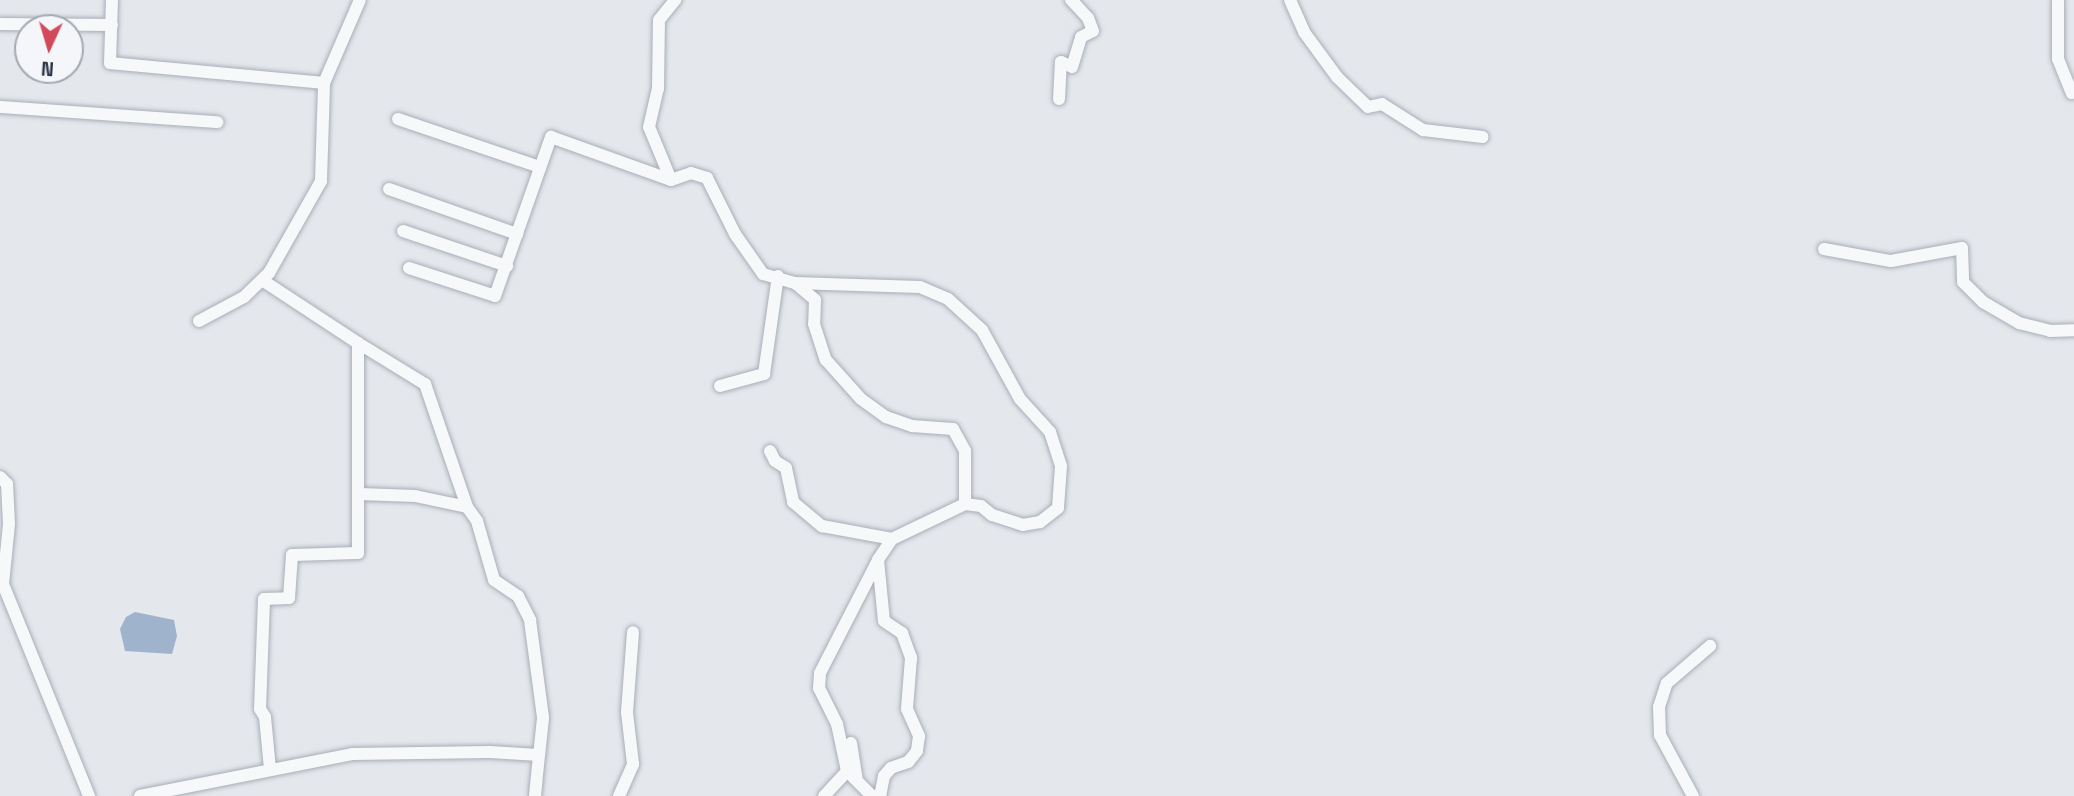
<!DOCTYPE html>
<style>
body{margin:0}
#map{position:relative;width:2074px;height:796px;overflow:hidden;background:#e4e7ec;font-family:"Space Grotesk",sans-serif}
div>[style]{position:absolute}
.water>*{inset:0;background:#9fb4cc}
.roads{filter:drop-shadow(0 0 2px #a9aeb7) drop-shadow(0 0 2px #a9aeb7)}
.street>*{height:12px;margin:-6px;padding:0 6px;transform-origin:6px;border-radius:6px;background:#f7f8fa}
span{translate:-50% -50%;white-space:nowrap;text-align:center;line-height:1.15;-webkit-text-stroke:5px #f4f6f9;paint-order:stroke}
.north{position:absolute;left:14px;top:14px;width:70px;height:70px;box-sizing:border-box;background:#f4f6f9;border:2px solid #a4a8b1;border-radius:50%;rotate:184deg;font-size:19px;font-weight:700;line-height:28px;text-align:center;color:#2b3445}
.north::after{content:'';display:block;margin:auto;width:24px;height:32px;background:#d1495b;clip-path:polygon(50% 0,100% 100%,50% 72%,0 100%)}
</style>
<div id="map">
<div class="water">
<i style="clip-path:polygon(135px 612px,174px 620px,177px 636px,172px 654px,125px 651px,120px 629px,126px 617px)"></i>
</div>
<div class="roads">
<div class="street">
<i style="left:112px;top:0;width:63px;rotate:91.8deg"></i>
<i style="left:110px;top:63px;width:215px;rotate:5.3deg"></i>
<i style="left:324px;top:83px;width:90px;rotate:-66.6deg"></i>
<i style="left:1290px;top:0;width:35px;rotate:66deg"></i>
<i style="left:1304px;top:32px;width:56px;rotate:53.7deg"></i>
<i style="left:1337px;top:77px;width:43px;rotate:44.1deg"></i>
<i style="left:1368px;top:107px;width:14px;rotate:-12deg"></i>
<i style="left:1382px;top:104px;width:49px;rotate:32.4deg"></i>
<i style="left:1423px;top:130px;width:60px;rotate:6.7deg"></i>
<i style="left:2058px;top:0;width:59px;rotate:90deg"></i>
<i style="left:2058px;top:59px;width:37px;rotate:68deg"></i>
<i style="left:0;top:24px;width:112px;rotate:0.5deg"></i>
<i style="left:1059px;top:99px;width:37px;rotate:-87deg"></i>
<i style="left:1061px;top:62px;width:12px;rotate:24deg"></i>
<i style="left:1072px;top:67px;width:31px;rotate:-73deg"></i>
<i style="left:1081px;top:37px;width:13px;rotate:-27deg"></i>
<i style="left:1093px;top:31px;width:14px;rotate:-111deg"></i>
<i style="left:1088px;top:18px;width:25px;rotate:-133deg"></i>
<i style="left:0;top:107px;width:218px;rotate:4deg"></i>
<i style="left:398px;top:119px;width:150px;rotate:18.7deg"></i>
<i style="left:671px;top:180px;width:57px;rotate:-112.5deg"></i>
<i style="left:649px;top:127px;width:39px;rotate:-77deg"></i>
<i style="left:658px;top:89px;width:69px;rotate:-89.2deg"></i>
<i style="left:659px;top:20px;width:26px;rotate:-51deg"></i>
<i style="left:389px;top:189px;width:136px;rotate:19.4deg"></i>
<i style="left:403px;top:231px;width:110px;rotate:18.6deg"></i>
<i style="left:1824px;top:249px;width:68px;rotate:10.2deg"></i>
<i style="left:1891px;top:261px;width:72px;rotate:-10.4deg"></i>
<i style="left:1962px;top:248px;width:34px;rotate:88deg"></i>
<i style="left:1963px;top:282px;width:28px;rotate:45deg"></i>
<i style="left:1983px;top:302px;width:42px;rotate:30.3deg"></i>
<i style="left:2019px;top:323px;width:32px;rotate:14deg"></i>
<i style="left:2050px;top:331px;width:24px;rotate:-2deg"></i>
<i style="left:409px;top:268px;width:90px;rotate:18deg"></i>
<i style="left:495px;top:296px;width:169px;rotate:-70.6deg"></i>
<i style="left:551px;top:137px;width:127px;rotate:19.7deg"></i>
<i style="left:671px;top:180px;width:21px;rotate:-19deg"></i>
<i style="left:691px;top:173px;width:17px;rotate:17deg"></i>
<i style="left:707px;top:178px;width:63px;rotate:63.4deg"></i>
<i style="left:735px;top:234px;width:49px;rotate:55deg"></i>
<i style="left:763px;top:274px;width:33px;rotate:16deg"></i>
<i style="left:795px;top:283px;width:125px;rotate:1.8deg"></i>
<i style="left:920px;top:287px;width:30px;rotate:23deg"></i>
<i style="left:948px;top:299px;width:46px;rotate:42.4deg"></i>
<i style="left:982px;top:330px;width:79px;rotate:61.2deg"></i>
<i style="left:1020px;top:399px;width:45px;rotate:47.7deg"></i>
<i style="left:1050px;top:432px;width:36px;rotate:72deg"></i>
<i style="left:1061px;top:466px;width:42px;rotate:94.1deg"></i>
<i style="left:1058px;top:508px;width:23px;rotate:142deg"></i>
<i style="left:1040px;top:522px;width:17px;rotate:170deg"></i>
<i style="left:1023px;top:525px;width:33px;rotate:-162deg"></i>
<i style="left:992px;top:515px;width:14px;rotate:-141deg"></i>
<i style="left:981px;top:506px;width:16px;rotate:-173deg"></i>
<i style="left:262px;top:280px;width:115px;rotate:33.3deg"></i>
<i style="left:795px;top:283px;width:26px;rotate:40deg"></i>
<i style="left:815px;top:300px;width:24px;rotate:92deg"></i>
<i style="left:814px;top:324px;width:38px;rotate:72deg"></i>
<i style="left:826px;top:360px;width:52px;rotate:48.1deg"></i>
<i style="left:861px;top:399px;width:31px;rotate:36deg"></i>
<i style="left:886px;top:417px;width:28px;rotate:19deg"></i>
<i style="left:912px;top:426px;width:41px;rotate:4.2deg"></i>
<i style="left:953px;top:429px;width:25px;rotate:61deg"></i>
<i style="left:965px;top:451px;width:53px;rotate:90deg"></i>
<i style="left:965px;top:504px;width:81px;rotate:154.4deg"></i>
<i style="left:892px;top:539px;width:25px;rotate:124deg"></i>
<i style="left:878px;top:560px;width:61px;rotate:84.4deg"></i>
<i style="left:884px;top:621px;width:22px;rotate:34deg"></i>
<i style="left:902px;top:633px;width:27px;rotate:70deg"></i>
<i style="left:911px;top:658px;width:51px;rotate:94.5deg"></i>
<i style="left:907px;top:709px;width:30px;rotate:66deg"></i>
<i style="left:919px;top:736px;width:15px;rotate:98deg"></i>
<i style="left:917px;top:751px;width:14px;rotate:129deg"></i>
<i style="left:908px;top:762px;width:18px;rotate:161deg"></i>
<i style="left:891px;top:768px;width:11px;rotate:131deg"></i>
<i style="left:884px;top:776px;width:20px;rotate:101deg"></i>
<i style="left:199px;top:321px;width:51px;rotate:-28.1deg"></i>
<i style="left:244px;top:297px;width:35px;rotate:-44deg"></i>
<i style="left:269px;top:273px;width:106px;rotate:-60.5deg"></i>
<i style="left:321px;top:181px;width:98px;rotate:-88.2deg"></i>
<i style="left:720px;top:386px;width:46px;rotate:-15.3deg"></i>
<i style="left:764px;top:374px;width:99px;rotate:-81.9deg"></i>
<i style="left:770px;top:451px;width:11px;rotate:63deg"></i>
<i style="left:775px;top:461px;width:13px;rotate:32deg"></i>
<i style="left:786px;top:468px;width:35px;rotate:78deg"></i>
<i style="left:793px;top:502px;width:38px;rotate:40deg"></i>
<i style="left:822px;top:526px;width:71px;rotate:10.5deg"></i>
<i style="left:0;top:477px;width:10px;rotate:45deg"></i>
<i style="left:7px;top:484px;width:40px;rotate:87.1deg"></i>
<i style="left:9px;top:524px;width:60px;rotate:95.7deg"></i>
<i style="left:3px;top:584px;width:229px;rotate:67.9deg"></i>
<i style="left:360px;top:494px;width:55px;rotate:2.1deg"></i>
<i style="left:415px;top:496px;width:53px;rotate:11.9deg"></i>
<i style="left:467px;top:507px;width:17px;rotate:54deg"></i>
<i style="left:477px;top:521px;width:61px;rotate:73.9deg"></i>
<i style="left:494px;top:580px;width:29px;rotate:34deg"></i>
<i style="left:518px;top:596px;width:27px;rotate:63deg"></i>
<i style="left:530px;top:620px;width:99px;rotate:82.4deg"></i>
<i style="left:543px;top:718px;width:37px;rotate:96deg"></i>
<i style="left:851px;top:743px;width:38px;rotate:81deg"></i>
<i style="left:270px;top:769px;width:52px;rotate:-95.5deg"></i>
<i style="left:265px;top:717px;width:9px;rotate:-122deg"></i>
<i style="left:260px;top:709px;width:110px;rotate:-87.9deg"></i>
<i style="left:264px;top:599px;width:25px;rotate:-2deg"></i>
<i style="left:289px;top:598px;width:43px;rotate:-86deg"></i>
<i style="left:292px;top:555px;width:66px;rotate:-1.7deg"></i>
<i style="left:358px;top:553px;width:210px;rotate:-90deg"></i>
<i style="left:358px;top:343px;width:79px;rotate:31.5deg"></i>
<i style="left:425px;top:384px;width:130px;rotate:71.1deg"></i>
<i style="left:852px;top:776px;width:28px;rotate:45deg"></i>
<i style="left:140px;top:796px;width:216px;rotate:-11.2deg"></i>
<i style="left:352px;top:754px;width:138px;rotate:-0.8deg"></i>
<i style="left:490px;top:752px;width:49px;rotate:3.5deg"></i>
<i style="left:539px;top:755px;width:41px;rotate:95.6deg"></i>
<i style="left:619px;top:796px;width:35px;rotate:-66deg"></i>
<i style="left:633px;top:764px;width:52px;rotate:-96.6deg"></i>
<i style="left:627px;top:712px;width:80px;rotate:-85.7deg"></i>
<i style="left:824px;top:796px;width:34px;rotate:-47deg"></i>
<i style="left:847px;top:771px;width:48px;rotate:-102deg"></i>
<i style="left:837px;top:724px;width:40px;rotate:-116.6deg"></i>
<i style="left:819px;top:688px;width:15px;rotate:-86deg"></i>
<i style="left:820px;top:673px;width:127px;rotate:-62.8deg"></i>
<i style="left:1693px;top:796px;width:69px;rotate:-118.4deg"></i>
<i style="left:1660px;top:735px;width:28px;rotate:-92deg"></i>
<i style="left:1659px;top:707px;width:25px;rotate:-72deg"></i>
<i style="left:1667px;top:683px;width:57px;rotate:-40.7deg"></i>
</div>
</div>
<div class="north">N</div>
</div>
